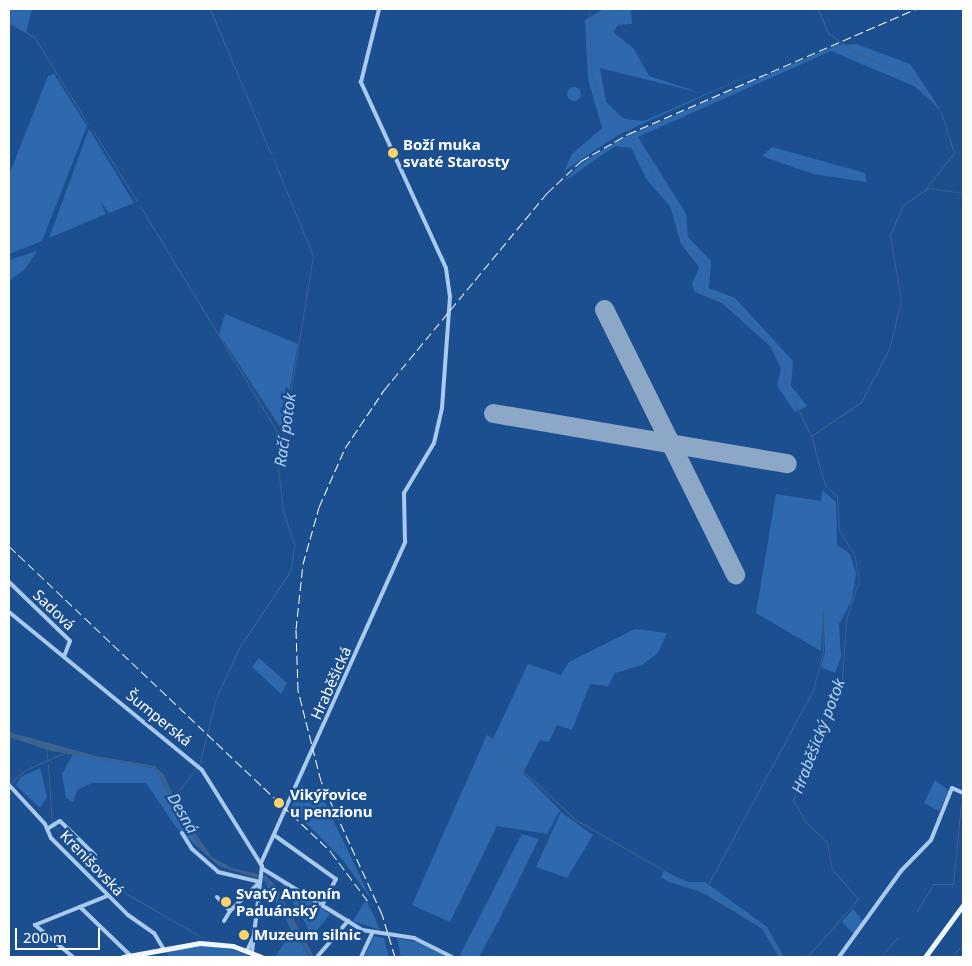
<!DOCTYPE html>
<meta charset="utf-8">
<style>
body{margin:0}
#map{position:relative;width:972px;height:966px;overflow:hidden;background:#1b4f8f;font-family:"Noto Sans",sans-serif}
div>[style]{position:absolute}
.green>*{inset:0;background:#2e69ad}
.round{border-radius:50%}
.water>*{inset:0;background:#3c6290}
.stream>*{height:1px;margin:-0.5px;padding:0 0.5px;transform-origin:0.5px;border-radius:0.5px;background:#3c6290}
.runway>*{height:19px;margin:-9.5px;padding:0 9.5px;transform-origin:9.5px;border-radius:9.5px;background:#8da7c7}
.minor>*{height:4px;margin:-2px;padding:0 2px;transform-origin:2px;border-radius:2px;background:#a9c9ee}
.major>*{height:5px;margin:-2.5px;padding:0 2.5px;transform-origin:2.5px;border-radius:2.5px;background:#f0f6ff}
.rail>*{height:1px;margin-top:-0.5px;transform-origin:0;background:repeating-linear-gradient(90deg,#fff 0 9px,transparent 0 13px)}
.dots>*{width:14px;height:14px;translate:-50% -50%;box-sizing:border-box;border:2px solid #1b4f8f;border-radius:50%}
span{translate:-50% -50%;white-space:nowrap;text-align:center;line-height:1.15;-webkit-text-stroke:5px #1b4f8f;paint-order:stroke}
.poi-label{font-size:15px;color:#fff;font-weight:700}
.left{translate:0 -50%;text-align:left}
.street-label{font-size:15px;color:#fff}
.water-label{font-size:16px;color:#b5d3f5;font-style:italic}
.frame{position:absolute;inset:0;border:10px solid #fff;pointer-events:none}
.scale{position:absolute;left:15px;top:928px;width:85px;height:22px;box-sizing:border-box;border:2px solid #fff;border-top:0;padding-left:6px;font-size:15px;line-height:18px;white-space:nowrap;color:#fff;-webkit-text-stroke:4px #1b4f8f;paint-order:stroke}
</style>
<div id="map">
<div class="green">
<i style="clip-path:polygon(9px 9px,32px 9px,26px 33px,9px 22px)"></i>
<i style="clip-path:polygon(604px 9px,631px 9px,632px 24px,618px 25px,613px 32px,634px 49px,649px 76px,701px 93px,600px 68px,606px 102px,624px 119px,644px 121px,765px 68px,618px 135px,564px 171px,572px 154px,602px 128px,588px 79px,585px 20px)"></i>
<i style="clip-path:polygon(856px 44px,910px 64px,940px 109px,914px 86px,831px 51px,638px 137px,686px 214px,688px 237px,711px 261px,709px 288px,735px 298px,793px 361px,791px 386px,807px 406px,795px 412px,777px 386px,781px 368px,770px 346px,722px 303px,695px 292px,692px 284px,699px 267px,681px 244px,670px 206px,647px 180px,631px 148px,615px 146px,562px 183px,582px 163px,620px 139px,837px 45px)"></i>
<i style="clip-path:polygon(54px 74px,87px 126px,42px 241px,9px 254px,9px 175px,48px 76px)"></i>
<i class="round" style="left:567px;top:87px;width:14px;height:14px"></i>
<i style="clip-path:polygon(89px 129px,134px 203px,109px 213px,100px 201px,106px 214px,49px 238px)"></i>
<i style="clip-path:polygon(772px 147px,865px 173px,867px 182px,813px 174px,762px 156px)"></i>
<i style="clip-path:polygon(37px 251px,25px 269px,9px 281px,9px 260px)"></i>
<i style="clip-path:polygon(225px 314px,298px 344px,282px 430px,219px 334px)"></i>
<i style="clip-path:polygon(822px 490px,836px 502px,837px 545px,850px 554px,856px 574px,852px 600px,839px 624px,841px 657px,835px 673px,821px 667px,825px 652px,823px 608px,821px 651px,756px 613px,776px 494px,821px 501px)"></i>
<i style="clip-path:polygon(635px 629px,667px 633px,658px 653px,642px 665px,615px 673px,608px 686px,590px 684px,572px 730px,557px 725px,549px 742px,540px 740px,523px 773px,560px 810px,547px 834px,497px 826px,450px 922px,412px 905px,487px 735px,493px 739px,528px 664px,561px 675px,569px 662px)"></i>
<i style="clip-path:polygon(259px 658px,287px 683px,281px 694px,252px 667px)"></i>
<i style="clip-path:polygon(73px 754px,154px 768px,202px 851px,176px 827px,146px 783px,92px 783px,77px 790px,73px 802px,66px 798px,62px 774px)"></i>
<i style="clip-path:polygon(40px 768px,47px 797px,40px 808px,16px 785px,21px 777px)"></i>
<i style="clip-path:polygon(935px 780px,949px 791px,939px 811px,924px 803px)"></i>
<i style="clip-path:polygon(301px 785px,324px 801px,371px 899px,343px 860px,291px 808px)"></i>
<i style="clip-path:polygon(561px 812px,593px 835px,567px 878px,536px 867px)"></i>
<i style="clip-path:polygon(522px 834px,539px 839px,499px 920px,479px 957px,459px 957px)"></i>
<i style="clip-path:polygon(664px 871px,688px 882px,705px 882px,767px 927px,784px 957px,779px 957px,762px 929px,704px 893px,669px 882px,661px 877px)"></i>
<i style="clip-path:polygon(279px 879px,330px 914px,311px 938px,306px 924px)"></i>
<i style="clip-path:polygon(264px 880px,274px 889px,309px 957px,275px 957px,292px 931px)"></i>
<i style="clip-path:polygon(366px 900px,374px 916px,380px 930px,353px 921px)"></i>
<i style="clip-path:polygon(853px 909px,865px 923px,855px 935px,842px 922px)"></i>
<i style="clip-path:polygon(374px 936px,384px 938px,389px 957px,364px 957px)"></i>
<i style="clip-path:polygon(397px 938px,417px 942px,447px 957px,401px 957px)"></i>
<i style="clip-path:polygon(197px 944px,230px 949px,253px 957px,169px 957px,165px 950px)"></i>
</div>
<div class="water">
<i style="clip-path:polygon(9px 732px,96px 756px,155px 766px,164px 775px,182px 814px,212px 857px,232px 868px,266px 876px,276px 886px,314px 957px,310px 957px,268px 882px,219px 866px,202px 851px,154px 768px,51px 751px,9px 737px)"></i>
</div>
<div class="stream">
<i style="left:210px;top:9px;width:157px;rotate:67.2deg"></i>
<i style="left:589px;top:9px;width:63px;rotate:88.2deg"></i>
<i style="left:591px;top:72px;width:36px;rotate:72deg"></i>
<i style="left:602px;top:106px;width:39px;rotate:42deg"></i>
<i style="left:631px;top:132px;width:18px;rotate:74deg"></i>
<i style="left:636px;top:149px;width:18px;rotate:43deg"></i>
<i style="left:649px;top:161px;width:13px;rotate:77deg"></i>
<i style="left:652px;top:174px;width:38px;rotate:53deg"></i>
<i style="left:675px;top:204px;width:42px;rotate:77.6deg"></i>
<i style="left:684px;top:245px;width:29px;rotate:38deg"></i>
<i style="left:707px;top:263px;width:31px;rotate:99deg"></i>
<i style="left:702px;top:294px;width:21px;rotate:17deg"></i>
<i style="left:722px;top:300px;width:33px;rotate:35deg"></i>
<i style="left:749px;top:319px;width:53px;rotate:50.3deg"></i>
<i style="left:783px;top:360px;width:22px;rotate:85deg"></i>
<i style="left:785px;top:382px;width:60px;rotate:64.3deg"></i>
<i style="left:811px;top:436px;width:51px;rotate:74.1deg"></i>
<i style="left:825px;top:485px;width:16px;rotate:43deg"></i>
<i style="left:837px;top:496px;width:34px;rotate:87deg"></i>
<i style="left:839px;top:530px;width:28px;rotate:58deg"></i>
<i style="left:854px;top:554px;width:26px;rotate:79deg"></i>
<i style="left:859px;top:580px;width:42px;rotate:108deg"></i>
<i style="left:846px;top:620px;width:61px;rotate:93.8deg"></i>
<i style="left:842px;top:681px;width:129px;rotate:112.4deg"></i>
<i style="left:793px;top:800px;width:24px;rotate:60deg"></i>
<i style="left:805px;top:821px;width:30px;rotate:44deg"></i>
<i style="left:827px;top:842px;width:27px;rotate:80deg"></i>
<i style="left:832px;top:869px;width:40px;rotate:49deg"></i>
<i style="left:858px;top:899px;width:77px;rotate:131.3deg"></i>
<i style="left:818px;top:9px;width:26px;rotate:67deg"></i>
<i style="left:828px;top:33px;width:33px;rotate:35deg"></i>
<i style="left:855px;top:52px;width:64px;rotate:24.1deg"></i>
<i style="left:913px;top:78px;width:44px;rotate:50.5deg"></i>
<i style="left:941px;top:112px;width:43px;rotate:72.4deg"></i>
<i style="left:954px;top:153px;width:46px;rotate:128.9deg"></i>
<i style="left:9px;top:23px;width:29px;rotate:29deg"></i>
<i style="left:34px;top:37px;width:102px;rotate:58.2deg"></i>
<i style="left:589px;top:24px;width:27px;rotate:-34deg"></i>
<i style="left:91px;top:128px;width:86px;rotate:57.8deg"></i>
<i style="left:140px;top:206px;width:271px;rotate:58.7deg"></i>
<i style="left:811px;top:436px;width:60px;rotate:-34.2deg"></i>
<i style="left:861px;top:402px;width:60px;rotate:-62.2deg"></i>
<i style="left:889px;top:349px;width:49px;rotate:-76deg"></i>
<i style="left:901px;top:301px;width:67px;rotate:-99.5deg"></i>
<i style="left:890px;top:235px;width:33px;rotate:-67deg"></i>
<i style="left:903px;top:205px;width:30px;rotate:-34deg"></i>
<i style="left:928px;top:188px;width:35px;rotate:8deg"></i>
<i style="left:485px;top:736px;width:124px;rotate:42.7deg"></i>
<i style="left:576px;top:820px;width:219px;rotate:29.8deg"></i>
<i style="left:766px;top:929px;width:32px;rotate:60deg"></i>
<i style="left:46px;top:747px;width:11px;rotate:85deg"></i>
<i style="left:48px;top:764px;width:59px;rotate:86.1deg"></i>
<i style="left:199px;top:765px;width:69px;rotate:-75.8deg"></i>
<i style="left:216px;top:698px;width:55px;rotate:-65.3deg"></i>
<i style="left:239px;top:648px;width:94px;rotate:-56.3deg"></i>
<i style="left:291px;top:570px;width:26px;rotate:-83deg"></i>
<i style="left:294px;top:544px;width:36px;rotate:-108deg"></i>
<i style="left:283px;top:510px;width:43px;rotate:-96.6deg"></i>
<i style="left:278px;top:467px;width:214px;rotate:-80.6deg"></i>
<i style="left:313px;top:256px;width:106px;rotate:-112.2deg"></i>
<i style="left:9px;top:784px;width:21px;rotate:-41deg"></i>
<i style="left:25px;top:770px;width:43px;rotate:-23.6deg"></i>
<i style="left:174px;top:796px;width:36px;rotate:-51deg"></i>
<i style="left:54px;top:826px;width:100px;rotate:43deg"></i>
<i style="left:127px;top:894px;width:88px;rotate:30.1deg"></i>
<i style="left:705px;top:890px;width:227px;rotate:-61.6deg"></i>
<i style="left:813px;top:690px;width:40px;rotate:-75.6deg"></i>
<i style="left:823px;top:651px;width:44px;rotate:-91.3deg"></i>
<i style="left:917px;top:911px;width:31px;rotate:-59deg"></i>
<i style="left:933px;top:884px;width:20px"></i>
<i style="left:953px;top:884px;width:80px;rotate:-84.3deg"></i>
<i style="left:880px;top:957px;width:27px;rotate:-48deg"></i>
<i style="left:951px;top:957px;width:18px;rotate:-47deg"></i>
</div>
<div class="runway">
<i style="left:604px;top:309px;width:296px;rotate:63.7deg"></i>
<i style="left:493px;top:413px;width:298px;rotate:9.7deg"></i>
</div>
<div class="minor">
<i style="left:9px;top:582px;width:85px;rotate:44deg"></i>
<i style="left:70px;top:641px;width:17px;rotate:111deg"></i>
<i style="left:9px;top:612px;width:249px;rotate:39.3deg"></i>
<i style="left:202px;top:770px;width:113px;rotate:58deg"></i>
<i style="left:262px;top:866px;width:88px;rotate:96.6deg"></i>
<i style="left:9px;top:785px;width:53px;rotate:47.3deg"></i>
<i style="left:45px;top:824px;width:15px;rotate:67deg"></i>
<i style="left:51px;top:838px;width:109px;rotate:45deg"></i>
<i style="left:128px;top:915px;width:32px;rotate:35deg"></i>
<i style="left:154px;top:933px;width:17px;rotate:59deg"></i>
<i style="left:47px;top:829px;width:15px;rotate:-32deg"></i>
<i style="left:60px;top:821px;width:49px;rotate:44.2deg"></i>
<i style="left:182px;top:833px;width:19px;rotate:58deg"></i>
<i style="left:192px;top:849px;width:35px;rotate:41deg"></i>
<i style="left:218px;top:872px;width:43px;rotate:13.4deg"></i>
<i style="left:274px;top:835px;width:76px;rotate:35.4deg"></i>
<i style="left:336px;top:879px;width:30px;rotate:118deg"></i>
<i style="left:261px;top:863px;width:352px;rotate:-65.8deg"></i>
<i style="left:405px;top:542px;width:49px;rotate:-91.2deg"></i>
<i style="left:404px;top:493px;width:58px;rotate:-59deg"></i>
<i style="left:434px;top:443px;width:36px;rotate:-77deg"></i>
<i style="left:442px;top:408px;width:111px;rotate:-85.9deg"></i>
<i style="left:450px;top:297px;width:29px;rotate:-98deg"></i>
<i style="left:446px;top:268px;width:205px;rotate:-114.6deg"></i>
<i style="left:361px;top:82px;width:75px;rotate:-76.1deg"></i>
<i style="left:263px;top:869px;width:116px;rotate:31.6deg"></i>
<i style="left:362px;top:930px;width:53px;rotate:8.7deg"></i>
<i style="left:414px;top:938px;width:42px;rotate:26.6deg"></i>
<i style="left:217px;top:897px;width:19px;rotate:47deg"></i>
<i style="left:230px;top:911px;width:42px;rotate:-44deg"></i>
<i style="left:80px;top:907px;width:71px;rotate:43.9deg"></i>
<i style="left:224px;top:921px;width:12px;rotate:-59deg"></i>
<i style="left:247px;top:951px;width:17px;rotate:-66deg"></i>
<i style="left:73px;top:957px;width:50px;rotate:-139.9deg"></i>
<i style="left:35px;top:925px;width:78px;rotate:-21.9deg"></i>
<i style="left:317px;top:957px;width:48px;rotate:-49.3deg"></i>
<i style="left:361px;top:957px;width:26px;rotate:-65deg"></i>
<i style="left:839px;top:957px;width:106px;rotate:-54.2deg"></i>
<i style="left:901px;top:871px;width:43px;rotate:-45.9deg"></i>
<i style="left:931px;top:840px;width:56px;rotate:-68deg"></i>
<i style="left:952px;top:788px;width:12px;rotate:24deg"></i>
</div>
<div class="major">
<i style="left:123px;top:957px;width:78px;rotate:-10.3deg"></i>
<i style="left:200px;top:943px;width:33px;rotate:5deg"></i>
<i style="left:233px;top:946px;width:30px;rotate:21deg"></i>
<i style="left:925px;top:957px;width:64px;rotate:-53.8deg"></i>
</div>
<div class="rail">
<i style="left:9px;top:546px;width:444px;rotate:43.5deg"></i>
<i style="left:331px;top:852px;width:65px;rotate:53.1deg"></i>
<i style="left:395px;top:957px;width:45px;rotate:-106.8deg"></i>
<i style="left:382px;top:914px;width:146px;rotate:-114.6deg"></i>
<i style="left:321px;top:781px;width:94px;rotate:-104.2deg"></i>
<i style="left:298px;top:690px;width:61px;rotate:-91.9deg"></i>
<i style="left:296px;top:629px;width:65px;rotate:-83.9deg"></i>
<i style="left:303px;top:564px;width:59px;rotate:-74.3deg"></i>
<i style="left:319px;top:507px;width:64px;rotate:-66.2deg"></i>
<i style="left:345px;top:448px;width:70px;rotate:-56.1deg"></i>
<i style="left:384px;top:390px;width:256px;rotate:-50.4deg"></i>
<i style="left:547px;top:193px;width:47px;rotate:-43.3deg"></i>
<i style="left:581px;top:161px;width:54px;rotate:-29.9deg"></i>
<i style="left:628px;top:134px;width:314px;rotate:-23.5deg"></i>
</div>
<div class="dots">
<i style="left:393px;top:153px;background:#ffd166"></i>
<i style="left:279px;top:803px;background:#ffd166"></i>
<i style="left:226px;top:902px;background:#ffd166"></i>
<i style="left:244px;top:935px;background:#ffd166"></i>
</div>
<div class="poi-label">
<span class="left" style="left:403px;top:153px">Boží muka<br>svaté Starosty</span>
<span class="left" style="left:290px;top:803px">Vikýřovice<br>u penzionu</span>
<span class="left" style="left:236px;top:902px">Svatý Antonín<br>Paduánský</span>
<span class="left" style="left:254px;top:935px">Muzeum silnic</span>
</div>
<div class="street-label">
<span style="left:54px;top:610px;rotate:44deg">Sadová</span>
<span style="left:331px;top:683px;rotate:-66deg">Hraběšická</span>
<span style="left:159px;top:718px;rotate:39deg">Šumperská</span>
<span style="left:92px;top:863px;rotate:46deg">Krenišovská</span>
</div>
<div class="water-label">
<span style="left:285px;top:430px;rotate:-82deg">Račí potok</span>
<span style="left:818px;top:736px;rotate:-69deg">Hraběšický potok</span>
<span style="left:183px;top:813px;rotate:60deg">Desná</span>
</div>
<div class="frame"></div>
<div class="scale">200 m</div>
</div>
